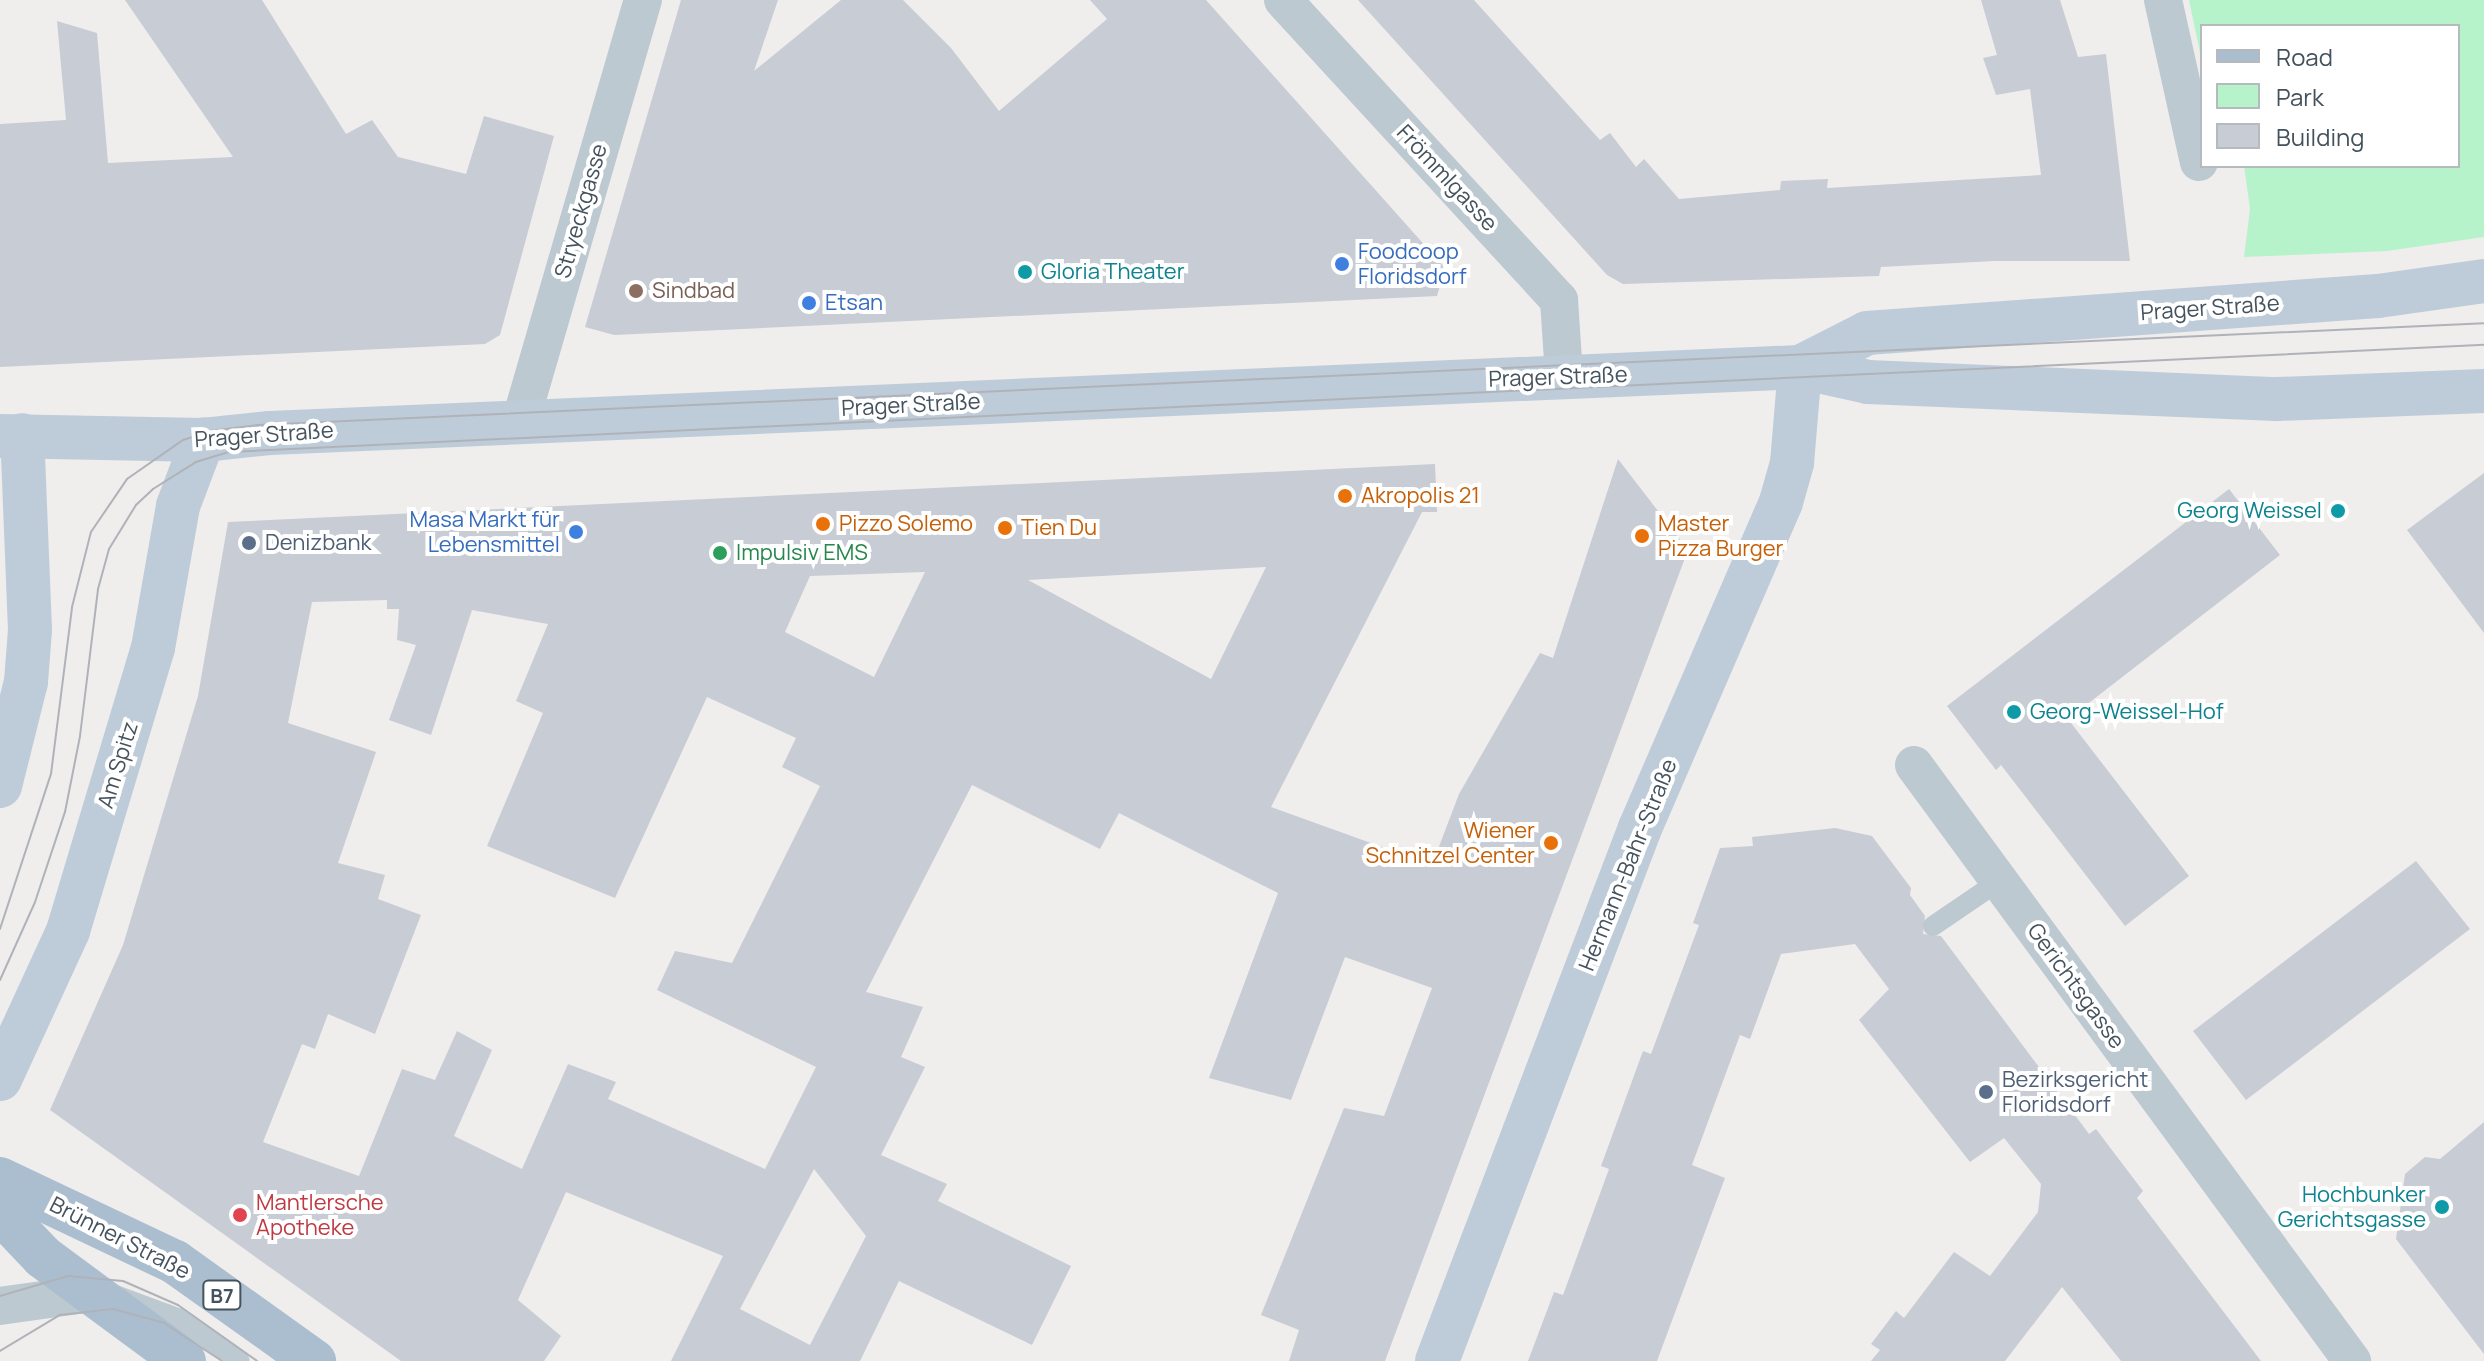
<!DOCTYPE html>
<meta charset="utf-8">
<style>
body{margin:0}
#map{position:relative;width:2484px;height:1361px;overflow:hidden;background:#f0eded;font-family:Manrope,sans-serif}
div>[style]{position:absolute}
.green>*{inset:0;background:#b6f3cb}
.building>*{inset:0;background:#c8ccd4}
.service>*{height:20px;margin:-10px;padding:0 10px;transform-origin:10px;border-radius:10px;background:#bcc9d1}
.minor>*{height:38px;margin:-19px;padding:0 19px;transform-origin:19px;border-radius:19px;background:#bcc9d1}
.secondary>*{height:44px;margin:-22px;padding:0 22px;transform-origin:22px;border-radius:22px;background:#beccd9}
.primary>*{height:44px;margin:-22px;padding:0 22px;transform-origin:22px;border-radius:22px;background:#aabecf}
.tram>*{height:2px;margin:-1px;padding:0 1px;transform-origin:1px;border-radius:1px;background:#afb3b9}
.dots>*{width:22px;height:22px;translate:-50% -50%;box-sizing:border-box;border:4px solid #fff;border-radius:50%}
span{translate:-50% -50%;white-space:nowrap;text-align:center;line-height:1.15;-webkit-text-stroke:8px #fff;paint-order:stroke}
.shield-label span{padding:2px 6px;background:#fff;border:2px solid;border-radius:6px;-webkit-text-stroke-width:0}
.shield-label{font-size:20px;color:#44525d;font-weight:700}
.street-label{font-size:22px;color:#44525d}
.shop-label{font-size:22px;color:#366cbe}
.left{translate:0 -50%;text-align:left}
.right{translate:-100% -50%;text-align:right}
.culture-label{font-size:22px;color:#0d838f}
.education-label{font-size:22px;color:#785e54}
.food-label{font-size:22px;color:#c56008}
.service-label{font-size:22px;color:#4e5e75}
.leisure-label{font-size:22px;color:#27864d}
.health-label{font-size:22px;color:#be3a42}
.legend{position:absolute;left:2200px;top:24px;width:260px;height:144px;box-sizing:border-box;background:#fff;border:2px solid #b4babe;margin:0;padding:10px 14px;list-style:none;font-size:24px;color:#44525d}
.legend li{display:flex;align-items:center;gap:16px;height:40px}
.legend b{width:40px;border:2px solid #b4babe}
</style>
<div id="map">
<div class="green">
<i style="clip-path:polygon(2189px 0,2484px 0,2484px 237px,2387px 251px,2244px 257px,2250px 209px,2244px 166px,2458px 166px,2458px 26px,2202px 26px,2202px 62px)"></i>
</div>
<div class="building">
<i style="clip-path:polygon(125px 0,262px 0,346px 134px,372px 120px,398px 157px,466px 174px,484px 116px,554px 136px,500px 335px,485px 344px,0 367px,0 124px,66px 120px,57px 21px,97px 33px,108px 163px,233px 157px)"></i>
<i style="clip-path:polygon(681px 0,778px 0,754px 71px,841px 0,903px 0,951px 48px,999px 111px,1107px 19px,1090px 0,1206px 0,1445px 268px,1437px 296px,614px 335px,585px 327px)"></i>
<i style="clip-path:polygon(1358px 0,1474px 0,1600px 140px,1610px 133px,1636px 167px,1644px 159px,1679px 199px,1780px 190px,1781px 181px,1828px 179px,1827px 188px,2041px 175px,2030px 89px,1996px 95px,1983px 58px,1997px 55px,1981px 0,2060px 0,2078px 57px,2106px 54px,2130px 261px,1994px 261px,1881px 267px,1879px 276px,1623px 284px,1607px 275px)"></i>
<i style="clip-path:polygon(evenodd,1618px 459px,1688px 550px,1385px 1361px,1289px 1361px,1299px 1330px,1261px 1315px,1344px 1108px,1384px 1116px,1432px 988px,1345px 957px,1291px 1100px,1209px 1078px,1278px 893px,1119px 813px,1100px 849px,972px 785px,866px 992px,923px 1007px,901px 1057px,925px 1067px,881px 1155px,947px 1184px,938px 1201px,1071px 1266px,1032px 1345px,899px 1281px,860px 1361px,671px 1361px,723px 1256px,566px 1192px,518px 1300px,561px 1336px,544px 1361px,401px 1361px,50px 1110px,123px 945px,198px 696px,228px 522px,1435px 464px,1437px 512px,1422px 512px,1271px 807px,1432px 865px,1459px 794px,1540px 653px,1553px 658px,1618px 459px,1266px 567px,1211px 679px,1028px 580px,1266px 567px,1618px 459px,925px 572px,874px 677px,785px 632px,810px 576px,925px 572px,1618px 459px,387px 600px,387px 609px,399px 609px,397px 640px,416px 645px,389px 720px,431px 735px,472px 610px,548px 624px,516px 701px,543px 713px,487px 846px,615px 898px,707px 697px,796px 738px,782px 767px,820px 786px,732px 963px,675px 951px,657px 990px,816px 1067px,765px 1169px,608px 1099px,616px 1082px,568px 1064px,522px 1169px,454px 1136px,492px 1050px,457px 1031px,435px 1080px,402px 1069px,359px 1176px,263px 1142px,302px 1044px,315px 1049px,328px 1014px,375px 1034px,421px 915px,378px 899px,385px 875px,338px 863px,376px 752px,288px 723px,312px 602px,387px 600px,1618px 459px,814px 1169px,866px 1236px,810px 1345px,740px 1309px,814px 1169px)"></i>
<i style="clip-path:polygon(2484px 473px,2484px 633px,2407px 530px)"></i>
<i style="clip-path:polygon(2229px 489px,2280px 555px,2068px 719px,2189px 876px,2125px 926px,2001px 765px,1996px 770px,1947px 706px)"></i>
<i style="clip-path:polygon(1835px 828px,1872px 836px,1911px 888px,1910px 895px,1925px 916px,1923px 934px,1941px 936px,2089px 1134px,2096px 1129px,2143px 1191px,2137px 1198px,2261px 1361px,2121px 1361px,2062px 1287px,2005px 1361px,1871px 1361px,1880px 1350px,1871px 1344px,1896px 1311px,1904px 1318px,1954px 1252px,1990px 1276px,2038px 1212px,2041px 1184px,2004px 1138px,1970px 1162px,1859px 1020px,1889px 989px,1855px 944px,1781px 954px,1750px 1039px,1740px 1035px,1692px 1165px,1725px 1178px,1657px 1361px,1528px 1361px,1554px 1292px,1563px 1295px,1609px 1169px,1601px 1166px,1643px 1051px,1651px 1054px,1699px 925px,1693px 923px,1720px 848px,1753px 846px,1752px 837px)"></i>
<i style="clip-path:polygon(2416px 861px,2470px 929px,2246px 1100px,2193px 1031px)"></i>
<i style="clip-path:polygon(2484px 1122px,2484px 1354px,2396px 1239px,2405px 1174px,2425px 1157px,2440px 1159px)"></i>
</div>
<div class="service">
<i style="left:1933px;top:926px;width:80px;rotate:-34.3deg"></i>
<i style="left:115px;top:1295px;width:67px;rotate:20.1deg"></i>
<i style="left:178px;top:1318px;width:75px;rotate:34.7deg"></i>
</div>
<div class="minor">
<i style="left:1283px;top:0;width:408px;rotate:47.4deg"></i>
<i style="left:1559px;top:300px;width:76px;rotate:86.2deg"></i>
<i style="left:2163px;top:0;width:166px;rotate:77.5deg"></i>
<i style="left:520px;top:423px;width:441px;rotate:-73.8deg"></i>
<i style="left:1914px;top:765px;width:740px;rotate:53.69deg"></i>
<i style="left:0;top:1306px;width:93px;rotate:-8deg"></i>
</div>
<div class="secondary">
<i style="left:1800px;top:367px;width:75px;rotate:-26.9deg"></i>
<i style="left:1867px;top:333px;width:512px;rotate:-4.14deg"></i>
<i style="left:2378px;top:296px;width:107px;rotate:-8.1deg"></i>
<i style="left:0;top:436px;width:203px;rotate:1.1deg"></i>
<i style="left:203px;top:440px;width:67px;rotate:-6deg"></i>
<i style="left:270px;top:433px;width:1531px;rotate:-2.47deg"></i>
<i style="left:1800px;top:367px;width:70px;rotate:12.4deg"></i>
<i style="left:1868px;top:382px;width:409px;rotate:2.4deg"></i>
<i style="left:2277px;top:399px;width:207px;rotate:-2.2deg"></i>
<i style="left:0;top:786px;width:107px;rotate:-76deg"></i>
<i style="left:26px;top:682px;width:52px;rotate:-85.6deg"></i>
<i style="left:30px;top:630px;width:195px;rotate:-92.3deg"></i>
<i style="left:0;top:1079px;width:163px;rotate:-65.3deg"></i>
<i style="left:68px;top:931px;width:295px;rotate:-73.3deg"></i>
<i style="left:153px;top:648px;width:144px;rotate:-80deg"></i>
<i style="left:178px;top:506px;width:71px;rotate:-69.3deg"></i>
<i style="left:1437px;top:1361px;width:570px;rotate:-69.15deg"></i>
<i style="left:1640px;top:828px;width:355px;rotate:-66.6deg"></i>
<i style="left:1781px;top:502px;width:41px;rotate:-74.2deg"></i>
<i style="left:1792px;top:463px;width:96px;rotate:-85.2deg"></i>
</div>
<div class="primary">
<i style="left:0;top:1179px;width:194px;rotate:25.4deg"></i>
<i style="left:175px;top:1262px;width:171px;rotate:35.5deg"></i>
<i style="left:0;top:1212px;width:62px;rotate:46.3deg"></i>
<i style="left:43px;top:1257px;width:175px;rotate:36.4deg"></i>
</div>
<div class="tram">
<i style="left:0;top:929px;width:163px;rotate:-71.8deg"></i>
<i style="left:51px;top:774px;width:168px;rotate:-82.8deg"></i>
<i style="left:72px;top:607px;width:77px;rotate:-75.8deg"></i>
<i style="left:91px;top:532px;width:64px;rotate:-55.8deg"></i>
<i style="left:127px;top:479px;width:68px;rotate:-34.9deg"></i>
<i style="left:183px;top:440px;width:28px;rotate:-18deg"></i>
<i style="left:210px;top:431px;width:48px;rotate:-7.1deg"></i>
<i style="left:258px;top:425px;width:2228px;rotate:-2.62deg"></i>
<i style="left:0;top:980px;width:85px;rotate:-65.8deg"></i>
<i style="left:35px;top:902px;width:95px;rotate:-71.6deg"></i>
<i style="left:65px;top:812px;width:77px;rotate:-78.8deg"></i>
<i style="left:80px;top:736px;width:148px;rotate:-83deg"></i>
<i style="left:98px;top:589px;width:41px;rotate:-74.6deg"></i>
<i style="left:109px;top:549px;width:52px;rotate:-58.5deg"></i>
<i style="left:136px;top:505px;width:23px;rotate:-43deg"></i>
<i style="left:153px;top:489px;width:51px;rotate:-32.1deg"></i>
<i style="left:196px;top:462px;width:34px;rotate:-17deg"></i>
<i style="left:228px;top:452px;width:2259px;rotate:-2.72deg"></i>
<i style="left:0;top:1296px;width:71px;rotate:-16.4deg"></i>
<i style="left:68px;top:1276px;width:55px;rotate:5.2deg"></i>
<i style="left:123px;top:1281px;width:60px;rotate:23.6deg"></i>
<i style="left:178px;top:1305px;width:97px;rotate:35.3deg"></i>
<i style="left:0;top:1351px;width:70px;rotate:-31deg"></i>
<i style="left:60px;top:1315px;width:53px;rotate:-6.5deg"></i>
<i style="left:113px;top:1309px;width:53px;rotate:15.4deg"></i>
<i style="left:164px;top:1323px;width:69px;rotate:33.2deg"></i>
</div>
<div class="dots">
<i style="left:1342px;top:264px;background:#3f7fe0"></i>
<i style="left:1025px;top:272px;background:#0f9aa8"></i>
<i style="left:636px;top:291px;background:#8d6e63"></i>
<i style="left:809px;top:303px;background:#3f7fe0"></i>
<i style="left:1345px;top:496px;background:#e8710a"></i>
<i style="left:2338px;top:511px;background:#0f9aa8"></i>
<i style="left:823px;top:524px;background:#e8710a"></i>
<i style="left:1005px;top:528px;background:#e8710a"></i>
<i style="left:576px;top:532px;background:#3f7fe0"></i>
<i style="left:1642px;top:536px;background:#e8710a"></i>
<i style="left:249px;top:543px;background:#5c6f8a"></i>
<i style="left:720px;top:553px;background:#2e9e5b"></i>
<i style="left:2014px;top:712px;background:#0f9aa8"></i>
<i style="left:1551px;top:843px;background:#e8710a"></i>
<i style="left:1986px;top:1092px;background:#5c6f8a"></i>
<i style="left:2442px;top:1207px;background:#0f9aa8"></i>
<i style="left:240px;top:1215px;background:#e0444e"></i>
</div>
<div class="shield-label">
<span style="left:222px;top:1295px">B7</span>
</div>
<div class="street-label">
<span style="left:1447px;top:178px;rotate:47deg">Frömmlgasse</span>
<span style="left:581px;top:211px;rotate:-74deg">Stryeckgasse</span>
<span style="left:2210px;top:308px;rotate:-4deg">Prager Straße</span>
<span style="left:1558px;top:377px;rotate:-2deg">Prager Straße</span>
<span style="left:911px;top:405px;rotate:-3deg">Prager Straße</span>
<span style="left:264px;top:435px;rotate:-4deg">Prager Straße</span>
<span style="left:118px;top:765px;rotate:-73deg">Am Spitz</span>
<span style="left:1628px;top:865px;rotate:-68deg">Hermann-Bahr-Straße</span>
<span style="left:2076px;top:986px;rotate:54deg">Gerichtsgasse</span>
<span style="left:120px;top:1238px;rotate:27deg">Brünner Straße</span>
</div>
<div class="shop-label">
<span class="left" style="left:1358px;top:264px">Foodcoop<br>Floridsdorf</span>
<span class="left" style="left:825px;top:303px">Etsan</span>
<span class="right" style="left:560px;top:532px">Masa Markt für<br>Lebensmittel</span>
</div>
<div class="culture-label">
<span class="left" style="left:1041px;top:272px">Gloria Theater</span>
<span class="right" style="left:2322px;top:511px">Georg Weissel</span>
<span class="left" style="left:2030px;top:712px">Georg-Weissel-Hof</span>
<span class="right" style="left:2426px;top:1207px">Hochbunker<br>Gerichtsgasse</span>
</div>
<div class="education-label">
<span class="left" style="left:652px;top:291px">Sindbad</span>
</div>
<div class="food-label">
<span class="left" style="left:1361px;top:496px">Akropolis 21</span>
<span class="left" style="left:1658px;top:536px">Master<br>Pizza Burger</span>
<span class="left" style="left:839px;top:524px">Pizzo Solemo</span>
<span class="left" style="left:1021px;top:528px">Tien Du</span>
<span class="right" style="left:1535px;top:843px">Wiener<br>Schnitzel Center</span>
</div>
<div class="service-label">
<span class="left" style="left:265px;top:543px">Denizbank</span>
<span class="left" style="left:2002px;top:1092px">Bezirksgericht<br>Floridsdorf</span>
</div>
<div class="leisure-label">
<span class="left" style="left:736px;top:553px">Impulsiv EMS</span>
</div>
<div class="health-label">
<span class="left" style="left:256px;top:1215px">Mantlersche<br>Apotheke</span>
</div>
<ul class="legend">
<li><b style="height:10px;background:#aabecf"></b>Road</li>
<li><b style="height:22px;background:#b6f3cb"></b>Park</li>
<li><b style="height:22px;background:#c8ccd4"></b>Building</li>
</ul>
</div>
